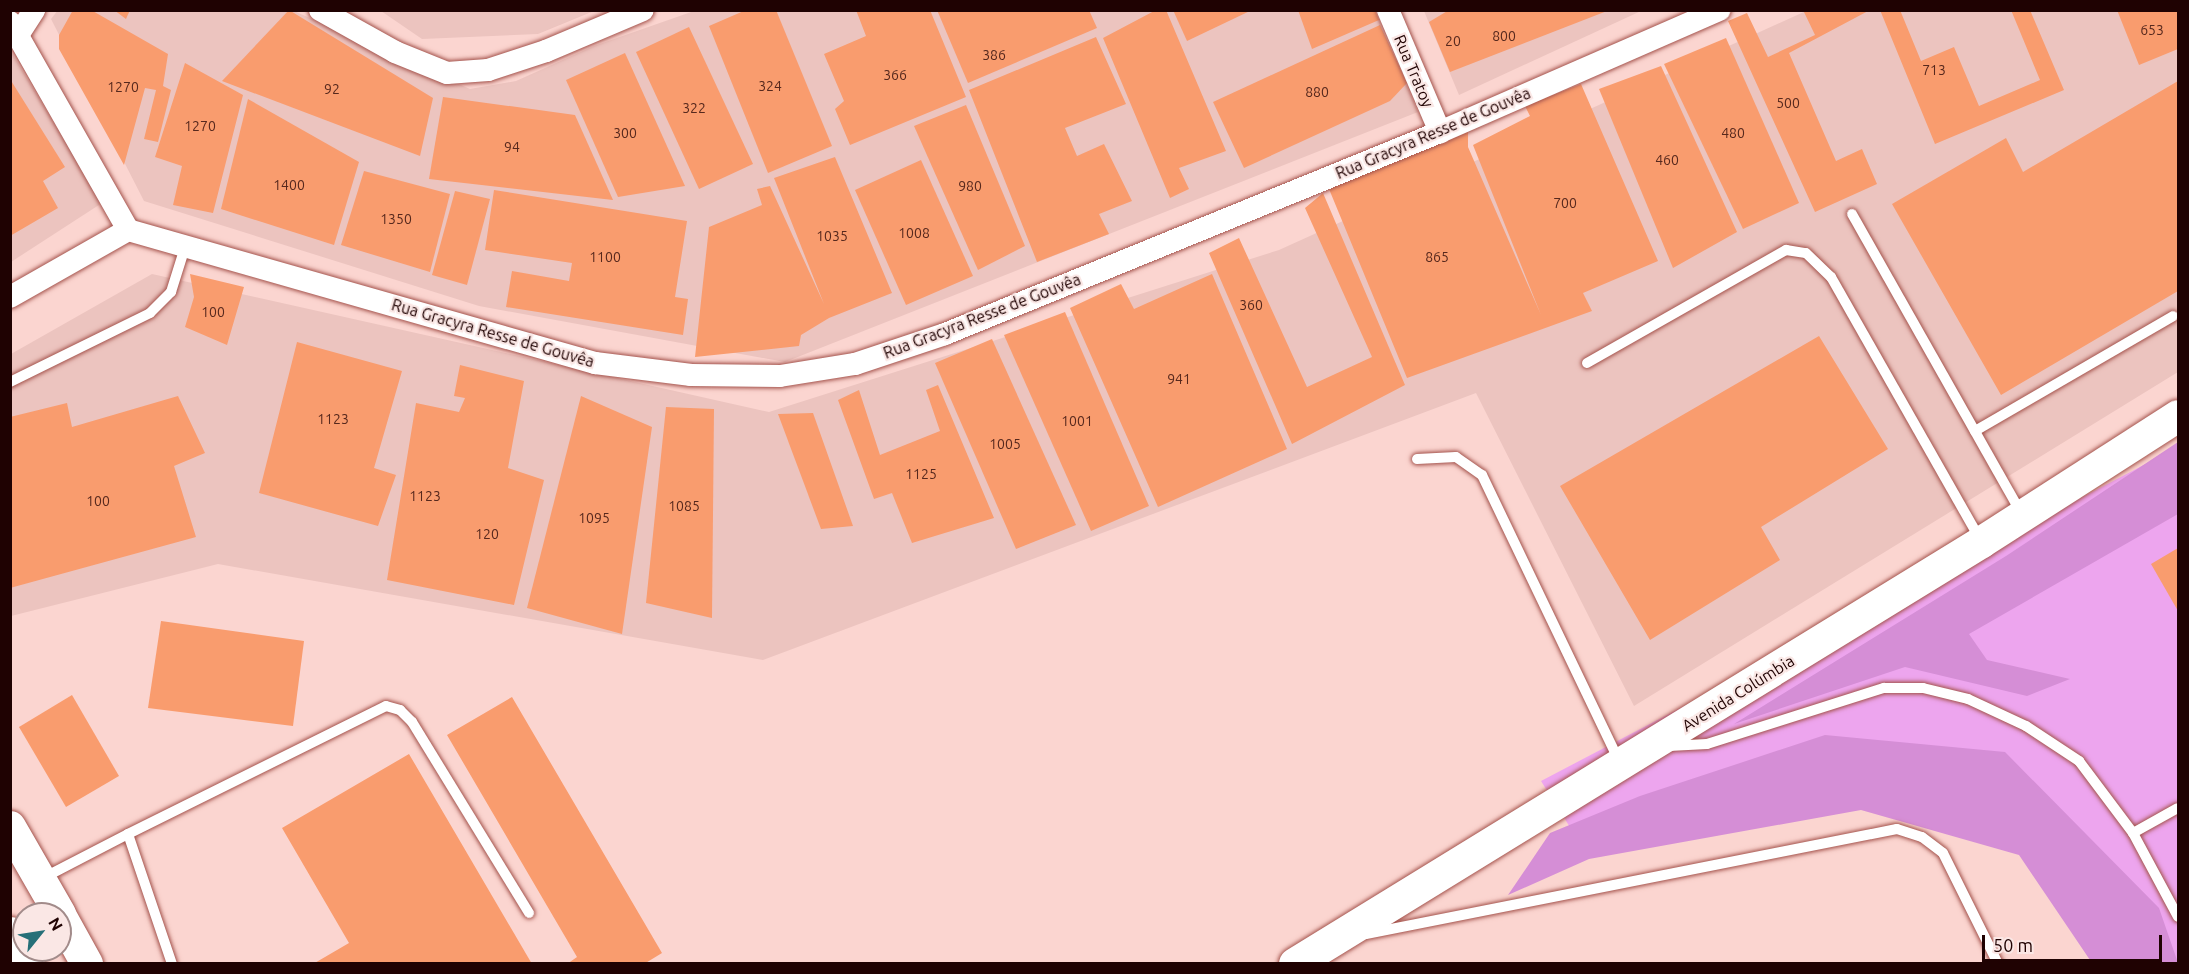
<!DOCTYPE html>
<meta charset="utf-8">
<style>
body{margin:0}
#map{position:relative;width:2189px;height:974px;overflow:hidden;background:#fbd5d0;font-family:Ubuntu,sans-serif}
div>[style]{position:absolute}
.built>*{inset:0;background:#ecc4bf}
.green>*{inset:0;background:#eda5ee}
.forest>*{inset:0;background:#d58ed6}
.building>*{inset:0;background:#f99c6e}
.roads{filter:drop-shadow(0 0 2px #a4534c) drop-shadow(0 0 2px #a4534c)}
.lane>*{height:10px;margin:-5px;padding:0 5px;transform-origin:5px;border-radius:5px;background:#fff}
.street>*{height:22px;margin:-11px;padding:0 11px;transform-origin:11px;border-radius:11px;background:#fff}
.secondary>*{height:32px;margin:-16px;padding:0 16px;transform-origin:16px;border-radius:16px;background:#fff}
.highway>*{height:33px;margin:-16.5px;padding:0 16.5px;transform-origin:16.5px;border-radius:16.5px;background:#fff}
span{translate:-50% -50%;white-space:nowrap;text-align:center;line-height:1.15;-webkit-text-stroke:4.5px #fae7e5;paint-order:stroke}
.number-label{font-size:14px;color:#56281d}
.number-label span{-webkit-text-stroke-width:0}
.street-label{font-size:16px;color:#1f0202}
.frame{position:absolute;inset:0;border:12px solid #1f0202;pointer-events:none}
.north{position:absolute;left:12px;top:902px;width:60px;height:60px;box-sizing:border-box;background:#fae7e5;border:2px solid #a28b8a;border-radius:50%;rotate:60deg;font-size:16px;font-weight:700;line-height:24px;text-align:center;color:#1f0202}
.north::after{content:'';display:block;margin:auto;width:21px;height:27px;background:#266f78;clip-path:polygon(50% 0,100% 100%,50% 72%,0 100%)}
.scale{position:absolute;left:1982px;top:935px;width:180px;height:27px;box-sizing:border-box;border:3px solid #1f0202;border-top:0;padding-left:8px;font-size:18px;line-height:21px;white-space:nowrap;color:#1f0202;-webkit-text-stroke:4px #fae7e5;paint-order:stroke}
</style>
<div id="map">
<div class="built">
<i style="clip-path:polygon(58px 10px,294px 11px,470px 89px,516px 81px,594px 46px,694px 11px,1375px 11px,1418px 112px,785px 362px,479px 306px,144px 201px,51px 19px)"></i>
<i style="clip-path:polygon(381px 11px,594px 11px,538px 34px,422px 39px)"></i>
<i style="clip-path:polygon(1424px 11px,1641px 11px,1459px 95px)"></i>
<i style="clip-path:polygon(1806px 11px,2178px 11px,2178px 372px,1634px 706px,1476px 393px,763px 660px,218px 564px,11px 616px,11px 354px,152px 274px,769px 412px,1279px 250px)"></i>
<i style="clip-path:polygon(10px 50px,102px 203px,11px 262px,10px 262px)"></i>
</div>
<div class="green">
<i style="clip-path:polygon(2178px 447px,2178px 963px,2069px 874px,1824px 769px,1578px 840px,1541px 781px)"></i>
</div>
<div class="forest">
<i style="clip-path:polygon(2178px 442px,2178px 514px,1969px 634px,1987px 660px,2070px 679px,2027px 696px,1905px 667px,1734px 724px,2006px 556px)"></i>
<i style="clip-path:polygon(1825px 735px,2005px 752px,2159px 908px,2178px 963px,2092px 963px,2019px 855px,1861px 810px,1589px 859px,1508px 895px,1550px 833px,1640px 796px)"></i>
</div>
<div class="building">
<i style="clip-path:polygon(73px 10px,91px 10px,168px 54px,163px 86px,171px 90px,158px 142px,144px 139px,156px 90px,145px 88px,124px 165px,59px 49px,59px 35px)"></i>
<i style="clip-path:polygon(114px 10px,130px 10px,126px 19px)"></i>
<i style="clip-path:polygon(289px 10px,433px 98px,420px 156px,222px 81px)"></i>
<i style="clip-path:polygon(746px 10px,776px 10px,832px 146px,768px 173px,709px 26px)"></i>
<i style="clip-path:polygon(856px 10px,930px 10px,966px 97px,850px 145px,835px 109px,844px 101px,824px 54px,866px 36px)"></i>
<i style="clip-path:polygon(937px 10px,1089px 10px,1097px 28px,968px 83px)"></i>
<i style="clip-path:polygon(1156px 10px,1166px 10px,1226px 151px,1179px 168px,1189px 189px,1170px 198px,1103px 38px)"></i>
<i style="clip-path:polygon(1173px 10px,1252px 10px,1187px 41px)"></i>
<i style="clip-path:polygon(1298px 10px,1375px 10px,1379px 20px,1312px 49px)"></i>
<i style="clip-path:polygon(1449px 10px,1607px 10px,1607px 11px,1450px 72px,1429px 22px)"></i>
<i style="clip-path:polygon(1803px 10px,1870px 10px,1789px 53px,1836px 161px,1862px 149px,1877px 184px,1815px 212px,1728px 21px,1747px 13px,1768px 57px,1815px 35px)"></i>
<i style="clip-path:polygon(1880px 10px,1900px 10px,1921px 61px,1954px 47px,1979px 106px,2040px 80px,2011px 10px,2030px 10px,2064px 90px,1935px 144px)"></i>
<i style="clip-path:polygon(2117px 10px,2178px 10px,2178px 49px,2139px 65px)"></i>
<i style="clip-path:polygon(1380px 25px,1407px 83px,1390px 101px,1244px 168px,1213px 102px)"></i>
<i style="clip-path:polygon(689px 27px,753px 164px,699px 189px,636px 52px)"></i>
<i style="clip-path:polygon(1096px 37px,1126px 104px,1065px 128px,1077px 156px,1104px 144px,1132px 201px,1099px 214px,1109px 234px,1037px 262px,969px 90px)"></i>
<i style="clip-path:polygon(1726px 38px,1799px 203px,1743px 229px,1664px 64px)"></i>
<i style="clip-path:polygon(625px 53px,685px 186px,618px 197px,566px 80px)"></i>
<i style="clip-path:polygon(185px 63px,243px 95px,213px 213px,173px 205px,182px 166px,155px 157px)"></i>
<i style="clip-path:polygon(1661px 66px,1737px 232px,1673px 268px,1599px 89px)"></i>
<i style="clip-path:polygon(10px 79px,65px 167px,43px 181px,58px 208px,10px 236px)"></i>
<i style="clip-path:polygon(2178px 81px,2178px 291px,2001px 395px,1892px 204px,2006px 138px,2023px 172px)"></i>
<i style="clip-path:polygon(1581px 84px,1658px 261px,1583px 293px,1592px 311px,1407px 378px,1329px 189px,1468px 131px,1468px 147px,1541px 315px,1473px 145px,1530px 116px,1525px 106px)"></i>
<i style="clip-path:polygon(443px 97px,575px 115px,613px 200px,429px 179px)"></i>
<i style="clip-path:polygon(248px 99px,359px 162px,334px 245px,221px 209px)"></i>
<i style="clip-path:polygon(966px 105px,1025px 246px,978px 270px,914px 126px)"></i>
<i style="clip-path:polygon(835px 157px,892px 293px,829px 318px,801px 335px,799px 346px,695px 357px,709px 227px,762px 205px,757px 189px,770px 186px,824px 304px,774px 178px)"></i>
<i style="clip-path:polygon(921px 160px,973px 276px,906px 305px,855px 190px)"></i>
<i style="clip-path:polygon(364px 171px,450px 194px,430px 272px,341px 245px)"></i>
<i style="clip-path:polygon(494px 190px,687px 221px,675px 297px,688px 299px,683px 335px,506px 307px,512px 271px,569px 281px,572px 263px,485px 250px)"></i>
<i style="clip-path:polygon(455px 191px,490px 199px,467px 285px,432px 275px)"></i>
<i style="clip-path:polygon(1323px 193px,1405px 385px,1292px 444px,1209px 253px,1239px 238px,1307px 387px,1372px 357px,1305px 208px)"></i>
<i style="clip-path:polygon(190px 274px,244px 287px,227px 345px,185px 327px,194px 297px)"></i>
<i style="clip-path:polygon(1212px 274px,1287px 449px,1158px 507px,1070px 308px,1121px 284px,1134px 309px)"></i>
<i style="clip-path:polygon(1065px 312px,1149px 506px,1091px 531px,1004px 335px)"></i>
<i style="clip-path:polygon(1819px 336px,1888px 449px,1761px 527px,1780px 560px,1650px 640px,1560px 486px)"></i>
<i style="clip-path:polygon(992px 339px,1076px 525px,1016px 549px,935px 363px)"></i>
<i style="clip-path:polygon(297px 342px,402px 371px,374px 468px,396px 475px,378px 526px,259px 493px)"></i>
<i style="clip-path:polygon(460px 365px,524px 381px,508px 468px,544px 480px,514px 605px,387px 580px,416px 403px,459px 412px,465px 398px,454px 396px)"></i>
<i style="clip-path:polygon(938px 385px,994px 518px,912px 543px,892px 493px,874px 499px,838px 400px,859px 390px,880px 455px,940px 431px,926px 390px)"></i>
<i style="clip-path:polygon(178px 396px,205px 453px,174px 466px,196px 537px,10px 588px,10px 417px,67px 403px,72px 427px)"></i>
<i style="clip-path:polygon(581px 396px,652px 427px,622px 634px,527px 608px)"></i>
<i style="clip-path:polygon(666px 407px,714px 409px,712px 618px,646px 603px)"></i>
<i style="clip-path:polygon(813px 413px,853px 526px,821px 529px,778px 414px)"></i>
<i style="clip-path:polygon(2178px 548px,2178px 611px,2151px 564px)"></i>
<i style="clip-path:polygon(161px 621px,304px 641px,293px 726px,148px 708px)"></i>
<i style="clip-path:polygon(72px 695px,119px 776px,66px 807px,19px 727px)"></i>
<i style="clip-path:polygon(512px 697px,662px 953px,644px 964px,567px 964px,577px 957px,447px 735px)"></i>
<i style="clip-path:polygon(409px 754px,532px 964px,313px 964px,349px 943px,282px 828px)"></i>
</div>
<div class="roads">
<div class="lane">
<i style="left:1852px;top:214px;width:345px;rotate:60.5deg"></i>
<i style="left:1587px;top:363px;width:229px;rotate:-29.6deg"></i>
<i style="left:1786px;top:250px;width:20px;rotate:9deg"></i>
<i style="left:1806px;top:253px;width:35px;rotate:44deg"></i>
<i style="left:1831px;top:277px;width:301px;rotate:60.4deg"></i>
<i style="left:10px;top:382px;width:156px;rotate:-26.2deg"></i>
<i style="left:150px;top:313px;width:30px;rotate:-45deg"></i>
<i style="left:171px;top:292px;width:50px;rotate:-72.6deg"></i>
<i style="left:1975px;top:431px;width:229px;rotate:-30.1deg"></i>
<i style="left:1417px;top:459px;width:39px;rotate:-3deg"></i>
<i style="left:1456px;top:457px;width:32px;rotate:35deg"></i>
<i style="left:1482px;top:475px;width:319px;rotate:64.4deg"></i>
<i style="left:1669px;top:746px;width:38px;rotate:-3deg"></i>
<i style="left:1707px;top:744px;width:186px;rotate:-17.6deg"></i>
<i style="left:1884px;top:688px;width:39px"></i>
<i style="left:1923px;top:688px;width:46px;rotate:13.7deg"></i>
<i style="left:1968px;top:699px;width:64px;rotate:25deg"></i>
<i style="left:2026px;top:726px;width:64px;rotate:33.4deg"></i>
<i style="left:2079px;top:761px;width:90px;rotate:53.1deg"></i>
<i style="left:2133px;top:833px;width:51px;rotate:-29.1deg"></i>
<i style="left:2133px;top:833px;width:95px;rotate:61.8deg"></i>
<i style="left:128px;top:834px;width:288px;rotate:-26.4deg"></i>
<i style="left:386px;top:706px;width:15px;rotate:16deg"></i>
<i style="left:400px;top:710px;width:17px;rotate:45deg"></i>
<i style="left:412px;top:722px;width:224px;rotate:58.5deg"></i>
<i style="left:43px;top:878px;width:96px;rotate:-27.4deg"></i>
<i style="left:128px;top:834px;width:137px;rotate:71.3deg"></i>
<i style="left:1366px;top:934px;width:541px;rotate:-11.19deg"></i>
<i style="left:1897px;top:829px;width:26px;rotate:18deg"></i>
<i style="left:1922px;top:837px;width:26px;rotate:37deg"></i>
<i style="left:1943px;top:853px;width:124px;rotate:63.6deg"></i>
</div>
<div class="street">
<i style="left:320px;top:10px;width:86px;rotate:29.2deg"></i>
<i style="left:395px;top:52px;width:56px;rotate:22deg"></i>
<i style="left:447px;top:73px;width:41px;rotate:-4.2deg"></i>
<i style="left:488px;top:70px;width:61px;rotate:-18.1deg"></i>
<i style="left:546px;top:51px;width:105px;rotate:-22.9deg"></i>
<i style="left:1388px;top:10px;width:133px;rotate:66.9deg"></i>
<i style="left:10px;top:22px;width:239px;rotate:60.4deg"></i>
<i style="left:128px;top:230px;width:486px;rotate:15.9deg"></i>
<i style="left:595px;top:363px;width:97px;rotate:7.1deg"></i>
<i style="left:691px;top:375px;width:89px;rotate:0.6deg"></i>
<i style="left:780px;top:376px;width:76px;rotate:-9.1deg"></i>
<i style="left:855px;top:364px;width:95px;rotate:-18.4deg"></i>
<i style="left:945px;top:334px;width:535px;rotate:-22.2deg"></i>
<i style="left:1440px;top:132px;width:305px;rotate:-23.6deg"></i>
<i style="left:18px;top:35px;width:30px;rotate:-57deg"></i>
<i style="left:10px;top:297px;width:136px;rotate:-29.6deg"></i>
</div>
<div class="secondary">
<i style="left:10px;top:827px;width:100px;rotate:60.1deg"></i>
<i style="left:60px;top:915px;width:56px;rotate:61.1deg"></i>
<i style="left:1295px;top:964px;width:806px;rotate:-31.56deg"></i>
<i style="left:1982px;top:542px;width:233px;rotate:-32.7deg"></i>
</div>
<div class="highway">
<i style="left:10px;top:933px;width:36px;rotate:60deg"></i>
</div>
</div>
<div class="number-label">
<span style="left:2152px;top:30px">653</span>
<span style="left:1504px;top:36px">800</span>
<span style="left:1453px;top:41px">20</span>
<span style="left:994px;top:55px">386</span>
<span style="left:1934px;top:70px">713</span>
<span style="left:895px;top:75px">366</span>
<span style="left:770px;top:86px">324</span>
<span style="left:123px;top:87px">1270</span>
<span style="left:332px;top:89px">92</span>
<span style="left:1317px;top:92px">880</span>
<span style="left:1788px;top:103px">500</span>
<span style="left:694px;top:108px">322</span>
<span style="left:200px;top:126px">1270</span>
<span style="left:625px;top:133px">300</span>
<span style="left:1733px;top:133px">480</span>
<span style="left:512px;top:147px">94</span>
<span style="left:1667px;top:160px">460</span>
<span style="left:289px;top:185px">1400</span>
<span style="left:970px;top:186px">980</span>
<span style="left:1565px;top:203px">700</span>
<span style="left:396px;top:219px">1350</span>
<span style="left:914px;top:233px">1008</span>
<span style="left:832px;top:236px">1035</span>
<span style="left:605px;top:257px">1100</span>
<span style="left:1437px;top:257px">865</span>
<span style="left:1251px;top:305px">360</span>
<span style="left:213px;top:312px">100</span>
<span style="left:1179px;top:379px">941</span>
<span style="left:333px;top:419px">1123</span>
<span style="left:1077px;top:421px">1001</span>
<span style="left:1005px;top:444px">1005</span>
<span style="left:921px;top:474px">1125</span>
<span style="left:425px;top:496px">1123</span>
<span style="left:98px;top:501px">100</span>
<span style="left:684px;top:506px">1085</span>
<span style="left:594px;top:518px">1095</span>
<span style="left:487px;top:534px">120</span>
</div>
<div class="street-label">
<span style="left:1414px;top:71px;rotate:67deg">Rua Tratoy</span>
<span style="left:1433px;top:133px;rotate:-23deg">Rua Gracyra Resse de Gouvêa</span>
<span style="left:982px;top:316px;rotate:-21deg">Rua Gracyra Resse de Gouvêa</span>
<span style="left:493px;top:333px;rotate:16deg">Rua Gracyra Resse de Gouvêa</span>
<span style="left:1738px;top:693px;rotate:-32deg">Avenida Colúmbia</span>
</div>
<div class="frame"></div>
<div class="north">N</div>
<div class="scale">50 m</div>
</div>
